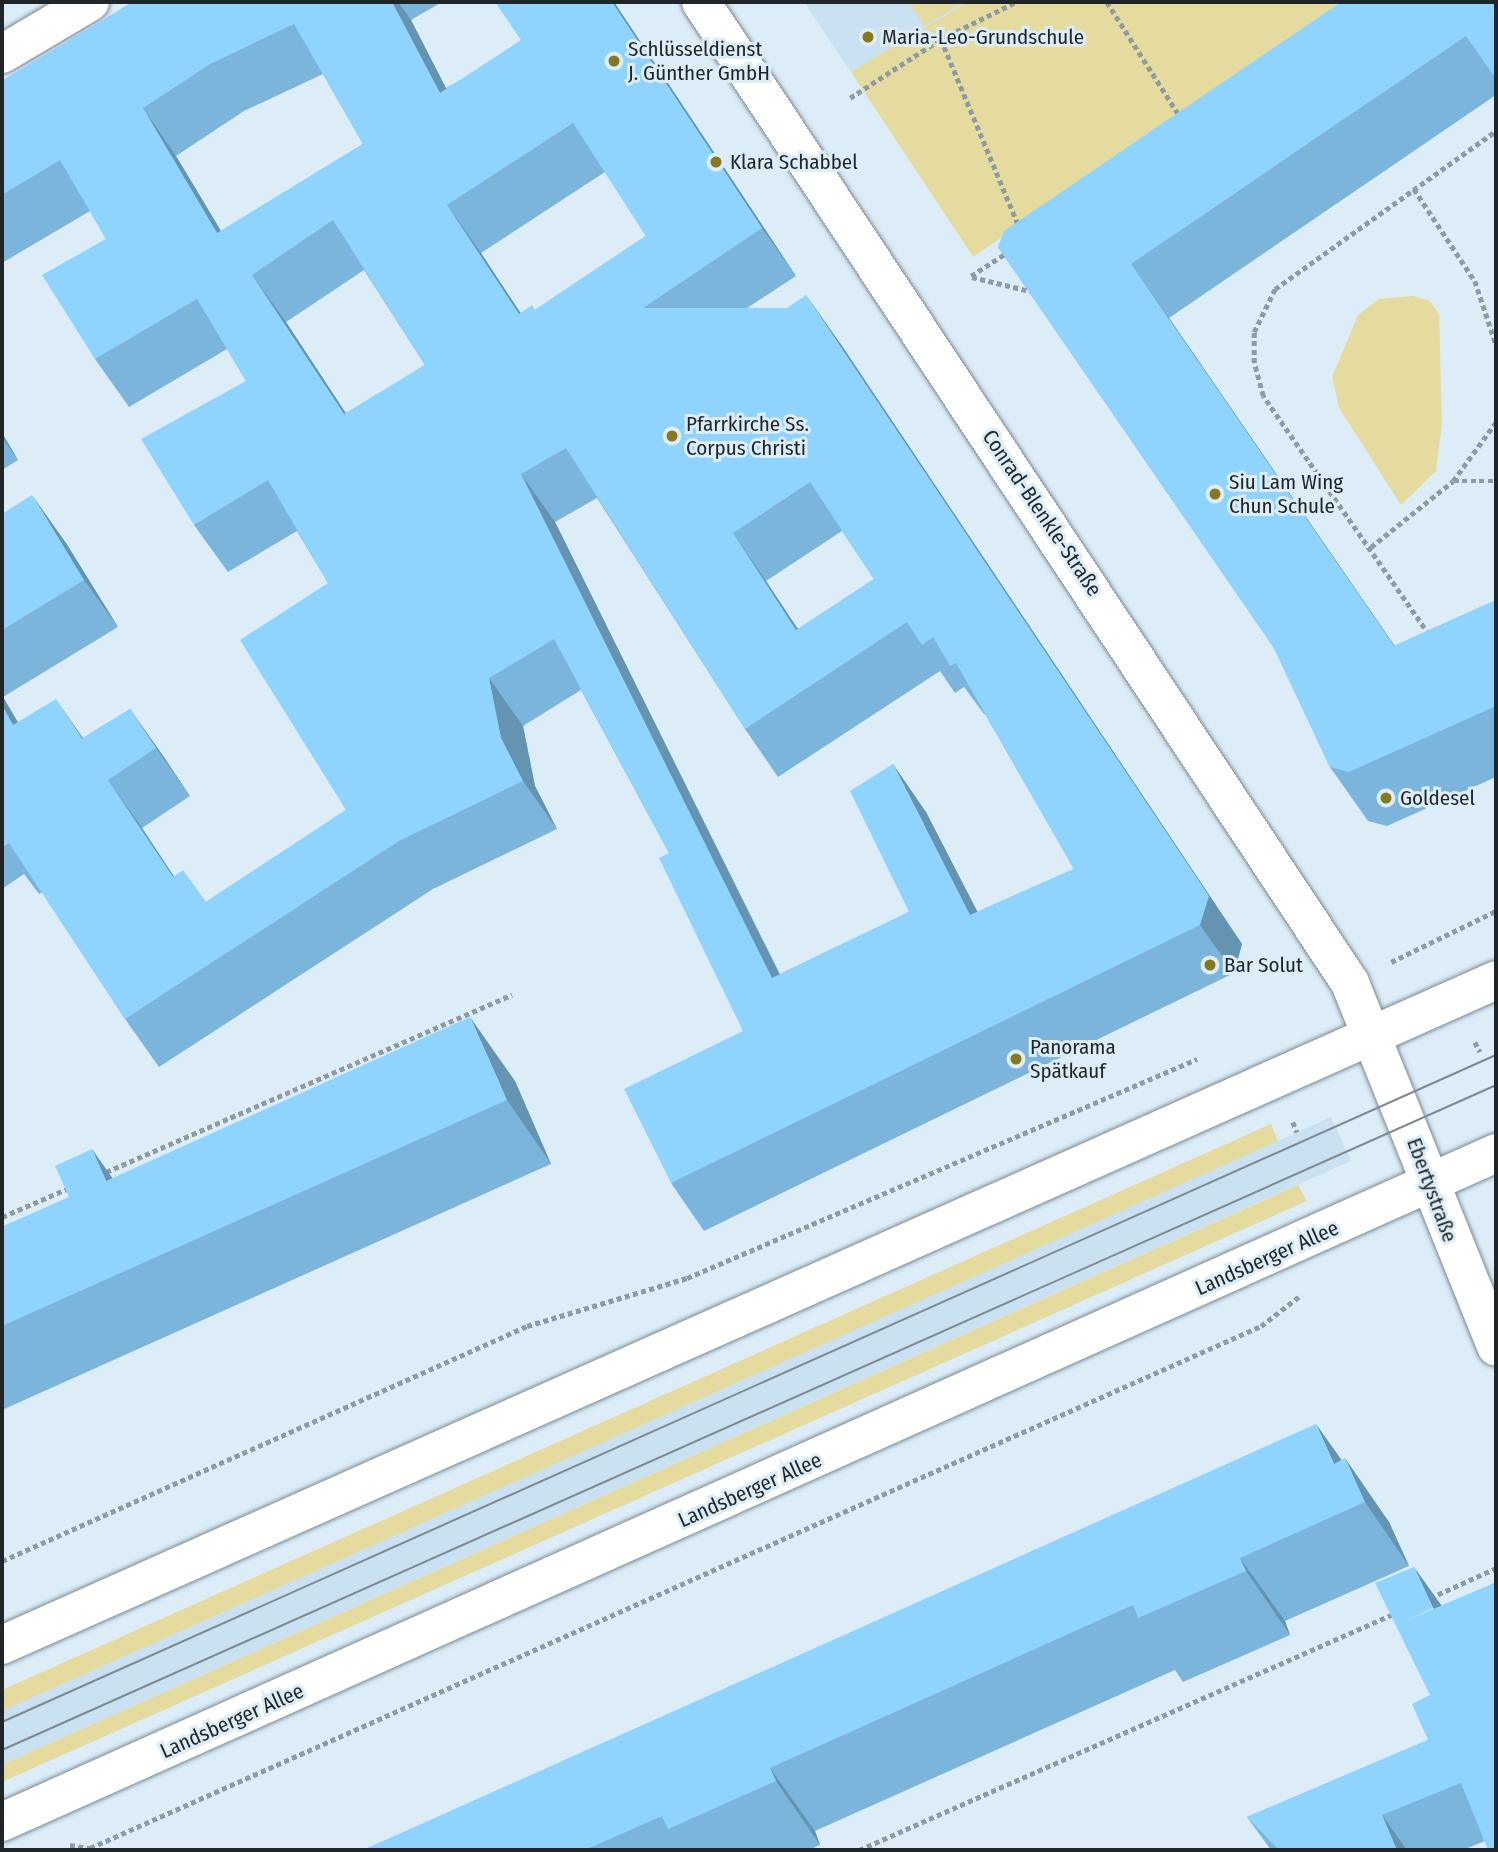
<!DOCTYPE html>
<meta charset="utf-8">
<style>
body{margin:0}
#map{position:relative;width:1498px;height:1852px;overflow:hidden;background:#dcedf8;font-family:"Fira Sans Condensed",sans-serif}
div>[style]{position:absolute}
.built>*{inset:0;background:#cae1f1}
.green>*{inset:0;background:#e6db9e}
.path>*{height:4.5px;margin-top:-2.25px;transform-origin:0;background:repeating-linear-gradient(90deg,#8e9ba3 0 5px,transparent 0 8.5px)}
.roads{filter:drop-shadow(0 0 2px #7b8a94) drop-shadow(0 0 2px #7b8a94)}
.minor>*{height:38px;margin:-19px;padding:0 19px;transform-origin:19px;border-radius:19px;background:#fff}
.tertiary>*{height:38px;margin:-19px;padding:0 19px;transform-origin:19px;border-radius:19px;background:#fff}
.primary>*{height:38px;margin:-19px;padding:0 19px;transform-origin:19px;border-radius:19px;background:#fff}
.tram>*{height:2px;margin:-1px;padding:0 1px;transform-origin:1px;border-radius:1px;background:#7e8991}
.wall>*{inset:0;background:#7bb5db}
.shaded-wall>*{inset:0;background:#6494b2}
.building>*{inset:0;background:#8fd3ff}
.dots>*{width:19px;height:19px;translate:-50% -50%;box-sizing:border-box;border:4px solid #dcedf8;border-radius:50%}
span{translate:-50% -50%;white-space:nowrap;text-align:center;line-height:1.15;-webkit-text-stroke:6px #dcedf8;paint-order:stroke}
.poi-label{font-size:21px;color:#1f2529}
.left{translate:0 -50%;text-align:left}
.street-label{font-size:21px;color:#1f2529}
.frame{position:absolute;inset:0;border:4px solid #1f2529;pointer-events:none}
</style>
<div id="map">
<div class="built">
<i style="clip-path:polygon(804px 2px,967px 2px,851px 72px)"></i>
<i style="clip-path:polygon(1331px 1117px,1351px 1161px,2px 1765px,2px 1711px)"></i>
</div>
<div class="green">
<i style="clip-path:polygon(909px 2px,964px 2px,924px 26px)"></i>
<i style="clip-path:polygon(967px 2px,1347px 2px,973px 257px,851px 72px)"></i>
<i style="clip-path:polygon(1413px 296px,1430px 301px,1439px 314px,1442px 424px,1436px 471px,1401px 505px,1339px 408px,1332px 377px,1358px 315px,1379px 299px)"></i>
<i style="clip-path:polygon(1271px 1124px,1278px 1141px,2px 1711px,2px 1690px)"></i>
<i style="clip-path:polygon(1298px 1185px,1307px 1201px,2px 1782px,2px 1765px)"></i>
</div>
<div class="path">
<i style="left:1107px;top:2px;width:138px;rotate:57.5deg"></i>
<i style="left:941px;top:39px;width:203px;rotate:67.4deg"></i>
<i style="left:850px;top:98px;width:108px;rotate:-33deg"></i>
<i style="left:941px;top:39px;width:84px;rotate:-26.3deg"></i>
<i style="left:1414px;top:189px;width:110px;rotate:56.5deg"></i>
<i style="left:1475px;top:281px;width:66px;rotate:71.6deg"></i>
<i style="left:971px;top:276px;width:44px;rotate:-33deg"></i>
<i style="left:972px;top:277px;width:60px;rotate:13.6deg"></i>
<i style="left:1454px;top:481px;width:42px"></i>
<i style="left:1371px;top:547px;width:105px;rotate:-38.8deg"></i>
<i style="left:1453px;top:481px;width:73px;rotate:-53.9deg"></i>
<i style="left:1429px;top:635px;width:291px;rotate:-124.8deg"></i>
<i style="left:1263px;top:396px;width:34px;rotate:-105deg"></i>
<i style="left:1254px;top:363px;width:31px;rotate:-90deg"></i>
<i style="left:1254px;top:332px;width:48px;rotate:-64deg"></i>
<i style="left:1275px;top:289px;width:272px;rotate:-35.6deg"></i>
<i style="left:1391px;top:962px;width:117px;rotate:-25.9deg"></i>
<i style="left:1475px;top:1042px;width:11px;rotate:63deg"></i>
<i style="left:1293px;top:1122px;width:11px;rotate:68deg"></i>
<i style="left:106px;top:1172px;width:443px;rotate:-23.6deg"></i>
<i style="left:2px;top:1217px;width:73px;rotate:-23.4deg"></i>
<i style="left:2px;top:1561px;width:575px;rotate:-24.11deg"></i>
<i style="left:527px;top:1326px;width:167px;rotate:-16.7deg"></i>
<i style="left:687px;top:1278px;width:555px;rotate:-23.24deg"></i>
<i style="left:1430px;top:1598px;width:72px;rotate:-24.4deg"></i>
<i style="left:70px;top:1845px;width:20px;rotate:9deg"></i>
<i style="left:90px;top:1848px;width:1282px;rotate:-24.03deg"></i>
<i style="left:1261px;top:1326px;width:51px;rotate:-37.8deg"></i>
<i style="left:859px;top:1850px;width:584px;rotate:-23.84deg"></i>
</div>
<div class="roads">
<div class="minor">
<i style="left:2px;top:54px;width:102px;rotate:-30.6deg"></i>
</div>
<div class="tertiary">
<i style="left:701px;top:2px;width:1176px;rotate:56.51deg"></i>
<i style="left:1350px;top:983px;width:392px;rotate:68.1deg"></i>
</div>
<div class="primary">
<i style="left:2px;top:1645px;width:1635px;rotate:-23.99deg"></i>
<i style="left:2px;top:1822px;width:1637px;rotate:-24.12deg"></i>
</div>
</div>
<div class="tram">
<i style="left:2px;top:1722px;width:1636px;rotate:-24.06deg"></i>
<i style="left:2px;top:1750px;width:1635px;rotate:-23.99deg"></i>
</div>
<div class="wall">
<i style="clip-path:polygon(evenodd,133px 2px,442px 2px,411px 20px,446px 88px,614px 2px,796px 276px,747px 308px,840px 343px,1242px 944px,1234px 973px,704px 1231px,671px 1183px,743px 1031px,669px 853px,581px 690px,523px 726px,535px 786px,557px 829px,433px 889px,159px 1067px,125px 1019px,42px 892px,39px 894px,24px 874px,2px 889px,2px 514px,66px 543px,118px 627px,3px 697px,18px 722px,83px 738px,130px 709px,190px 796px,142px 828px,174px 877px,206px 902px,346px 810px,328px 583px,297px 531px,228px 572px,194px 525px,246px 381px,227px 349px,129px 407px,95px 359px,106px 239px,90px 211px,2px 263px,2px 81px,133px 2px,323px 74px,363px 144px,221px 231px,176px 156px,244px 111px,323px 74px,133px 2px,605px 172px,646px 236px,535px 310px,520px 313px,481px 253px,605px 172px,133px 2px,364px 270px,425px 365px,346px 414px,286px 322px,364px 270px,133px 2px,597px 498px,745px 729px,778px 777px,940px 671px,955px 693px,964px 687px,984px 714px,985px 714px,1074px 869px,977px 912px,926px 812px,909px 912px,780px 974px,555px 522px,597px 498px,133px 2px,842px 531px,874px 579px,798px 629px,766px 581px,842px 531px)"></i>
<i style="clip-path:polygon(1496px 2px,1496px 95px,1169px 318px,1394px 646px,1496px 600px,1496px 777px,1387px 826px,1368px 821px,1330px 767px,1274px 648px,998px 247px)"></i>
<i style="clip-path:polygon(2px 433px,18px 460px,2px 470px)"></i>
<i style="clip-path:polygon(515px 1081px,551px 1164px,2px 1410px,2px 1227px,113px 1178px)"></i>
<i style="clip-path:polygon(1341px 1460px,1389px 1522px,1409px 1566px,1285px 1621px,1290px 1635px,1183px 1682px,1175px 1670px,815px 1831px,820px 1845px,808px 1850px,363px 1850px)"></i>
<i style="clip-path:polygon(1442px 1606px,1485px 1841px,1463px 1850px,1271px 1850px,1247px 1817px,1428px 1740px,1430px 1695px)"></i>
</div>
<div class="shaded-wall">
<i style="clip-path:polygon(392px 2px,398px 2px,411px 20px,473px 141px,440px 93px)"></i>
<i style="clip-path:polygon(612px 2px,614px 2px,796px 276px,762px 228px)"></i>
<i style="clip-path:polygon(143px 108px,176px 156px,251px 281px,217px 233px)"></i>
<i style="clip-path:polygon(447px 205px,481px 253px,553px 362px,519px 314px)"></i>
<i style="clip-path:polygon(1131px 264px,1169px 318px,1432px 700px,1394px 646px)"></i>
<i style="clip-path:polygon(252px 275px,286px 322px,378px 462px,344px 414px)"></i>
<i style="clip-path:polygon(806px 295px,840px 343px,1242px 944px,1234px 973px,1200px 925px)"></i>
<i style="clip-path:polygon(2px 433px,18px 460px,2px 437px)"></i>
<i style="clip-path:polygon(521px 474px,555px 522px,805px 1026px,772px 978px)"></i>
<i style="clip-path:polygon(32px 495px,66px 543px,118px 627px,84px 580px)"></i>
<i style="clip-path:polygon(733px 533px,766px 581px,830px 678px,796px 630px)"></i>
<i style="clip-path:polygon(489px 678px,523px 726px,535px 786px,557px 829px,523px 781px,501px 738px)"></i>
<i style="clip-path:polygon(2px 695px,3px 697px,47px 773px,13px 725px,2px 705px)"></i>
<i style="clip-path:polygon(56px 699px,89px 747px,82px 739px)"></i>
<i style="clip-path:polygon(130px 709px,164px 757px,190px 796px,156px 748px)"></i>
<i style="clip-path:polygon(893px 764px,926px 812px,1004px 963px,970px 915px)"></i>
<i style="clip-path:polygon(108px 780px,142px 828px,206px 925px,173px 877px)"></i>
<i style="clip-path:polygon(470px 1017px,515px 1081px,551px 1164px,507px 1100px)"></i>
<i style="clip-path:polygon(92px 1149px,137px 1213px,106px 1181px)"></i>
<i style="clip-path:polygon(1316px 1424px,1353px 1476px,1345px 1458px,1389px 1522px,1409px 1566px,1365px 1502px,1334px 1464px)"></i>
<i style="clip-path:polygon(1240px 1558px,1285px 1621px,1290px 1635px,1246px 1571px)"></i>
<i style="clip-path:polygon(1414px 1567px,1452px 1620px,1433px 1608px)"></i>
<i style="clip-path:polygon(770px 1768px,815px 1831px,820px 1845px,776px 1781px)"></i>
<i style="clip-path:polygon(1382px 1815px,1407px 1850px,1397px 1850px)"></i>
</div>
<div class="building">
<i style="clip-path:polygon(evenodd,133px 2px,392px 2px,440px 93px,521px 40px,495px 2px,612px 2px,762px 228px,643px 308px,787px 308px,806px 295px,1209px 896px,1200px 925px,671px 1183px,624px 1089px,743px 1031px,659px 858px,669px 853px,554px 639px,489px 678px,501px 738px,523px 781px,399px 841px,125px 1019px,9px 843px,5px 846px,2px 842px,2px 705px,13px 725px,56px 699px,82px 739px,130px 709px,156px 748px,108px 780px,173px 877px,183px 870px,206px 902px,346px 810px,240px 640px,328px 583px,268px 480px,194px 525px,141px 439px,246px 381px,197px 299px,95px 359px,42px 275px,106px 239px,60px 160px,2px 195px,2px 81px,133px 2px,294px 24px,363px 144px,217px 233px,143px 108px,210px 64px,294px 24px,133px 2px,573px 123px,646px 236px,535px 310px,532px 305px,519px 314px,447px 205px,573px 123px,133px 2px,333px 220px,425px 365px,344px 414px,252px 275px,333px 220px,133px 2px,566px 448px,745px 729px,907px 622px,922px 645px,933px 637px,950px 666px,956px 663px,1074px 869px,970px 915px,893px 764px,850px 791px,909px 912px,772px 978px,521px 474px,566px 448px,133px 2px,810px 482px,874px 579px,796px 630px,733px 533px,810px 482px)"></i>
<i style="clip-path:polygon(1341px 2px,1496px 2px,1496px 79px,1466px 36px,1131px 264px,1394px 646px,1496px 600px,1496px 706px,1349px 772px,1330px 767px,1274px 648px,998px 247px,1004px 231px)"></i>
<i style="clip-path:polygon(32px 495px,84px 580px,2px 630px,2px 514px)"></i>
<i style="clip-path:polygon(470px 1017px,507px 1100px,2px 1326px,2px 1227px,69px 1197px,55px 1166px,92px 1149px,106px 1181px)"></i>
<i style="clip-path:polygon(1316px 1424px,1334px 1464px,1345px 1458px,1365px 1502px,1240px 1558px,1246px 1571px,1138px 1618px,1133px 1605px,770px 1768px,776px 1781px,668px 1829px,662px 1816px,585px 1850px,363px 1850px)"></i>
<i style="clip-path:polygon(1414px 1567px,1433px 1608px,1403px 1622px,1494px 1583px,1496px 1588px,1496px 1850px,1488px 1850px,1461px 1783px,1382px 1815px,1397px 1850px,1279px 1850px,1247px 1817px,1428px 1740px,1412px 1704px,1430px 1695px,1375px 1583px)"></i>
</div>
<div class="dots">
<i style="left:868px;top:37px;background:#87781c"></i>
<i style="left:614px;top:61px;background:#87781c"></i>
<i style="left:716px;top:162px;background:#87781c"></i>
<i style="left:672px;top:436px;background:#87781c"></i>
<i style="left:1215px;top:494px;background:#87781c"></i>
<i style="left:1386px;top:798px;background:#87781c"></i>
<i style="left:1210px;top:965px;background:#87781c"></i>
<i style="left:1016px;top:1059px;background:#87781c"></i>
</div>
<div class="poi-label">
<span class="left" style="left:882px;top:37px">Maria-Leo-Grundschule</span>
<span class="left" style="left:628px;top:61px">Schlüsseldienst<br>J. Günther GmbH</span>
<span class="left" style="left:730px;top:162px">Klara Schabbel</span>
<span class="left" style="left:686px;top:436px">Pfarrkirche Ss.<br>Corpus Christi</span>
<span class="left" style="left:1229px;top:494px">Siu Lam Wing<br>Chun Schule</span>
<span class="left" style="left:1400px;top:798px">Goldesel</span>
<span class="left" style="left:1224px;top:965px">Bar Solut</span>
<span class="left" style="left:1030px;top:1059px">Panorama<br>Spätkauf</span>
</div>
<div class="street-label">
<span style="left:1042px;top:513px;rotate:56deg">Conrad-Blenkle-Straße</span>
<span style="left:1432px;top:1190px;rotate:70deg">Ebertystraße</span>
<span style="left:1267px;top:1258px;rotate:-24deg">Landsberger Allee</span>
<span style="left:750px;top:1490px;rotate:-24deg">Landsberger Allee</span>
<span style="left:232px;top:1721px;rotate:-24deg">Landsberger Allee</span>
</div>
<div class="frame"></div>
</div>
